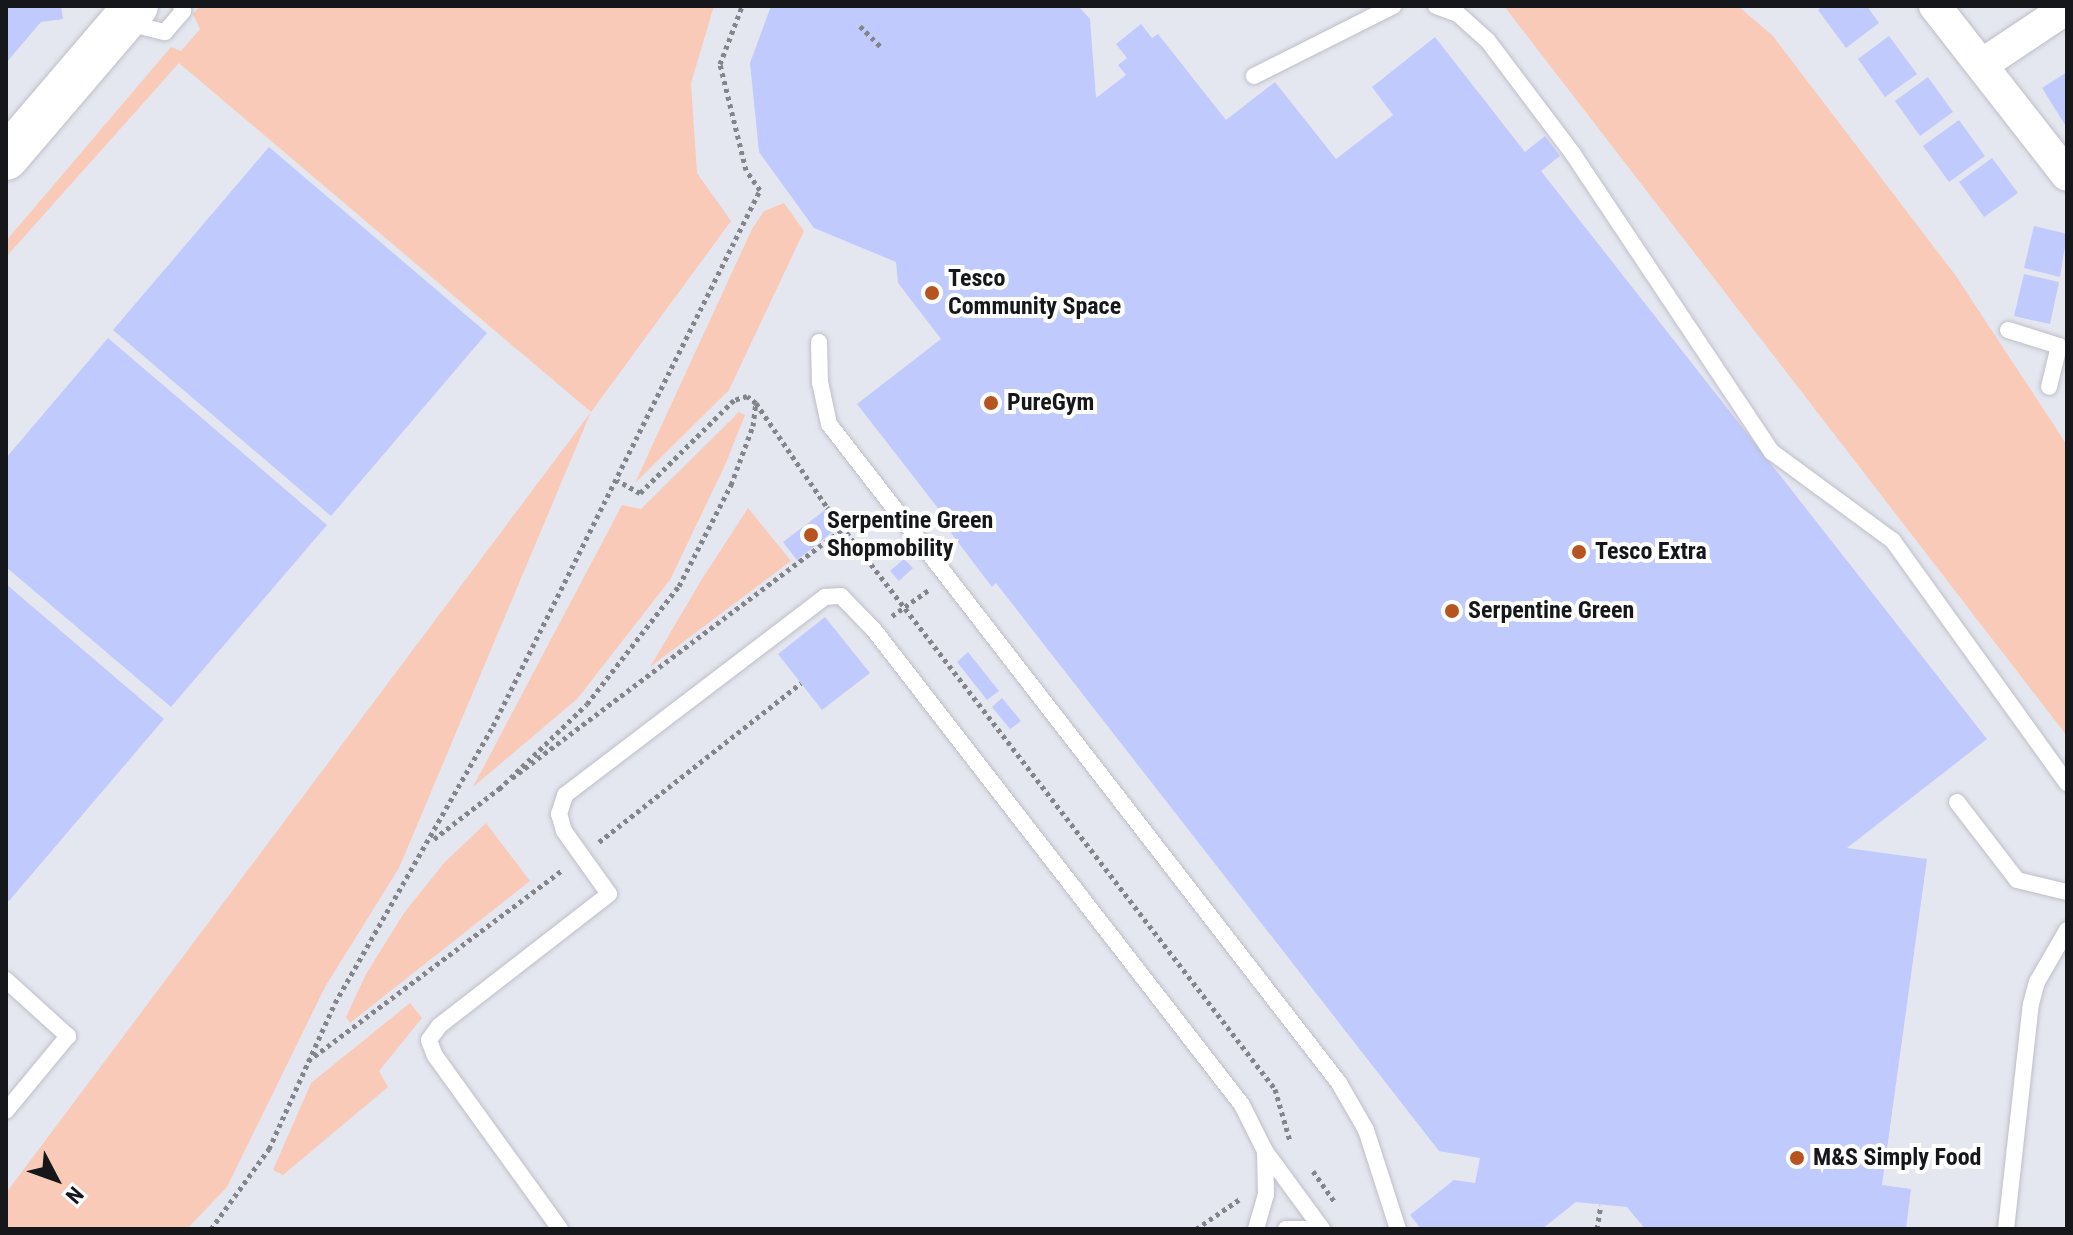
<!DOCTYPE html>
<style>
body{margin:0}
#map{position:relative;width:2073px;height:1235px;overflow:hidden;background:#e5e7f0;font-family:"Roboto Condensed",sans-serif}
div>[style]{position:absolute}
.green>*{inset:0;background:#f8cab7}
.building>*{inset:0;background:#c0cafc}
.path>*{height:5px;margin-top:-2.5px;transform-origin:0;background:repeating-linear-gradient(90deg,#84858b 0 4px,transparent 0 8px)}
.roads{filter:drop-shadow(0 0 2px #bdbfc8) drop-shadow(0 0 2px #bdbfc8)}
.lane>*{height:16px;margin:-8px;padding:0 8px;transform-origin:8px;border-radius:8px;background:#fff}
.street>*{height:32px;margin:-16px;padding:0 16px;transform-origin:16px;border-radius:16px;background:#fff}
.secondary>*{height:44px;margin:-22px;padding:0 22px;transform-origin:22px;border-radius:22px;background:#fff}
.dots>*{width:22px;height:22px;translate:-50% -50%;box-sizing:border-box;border:4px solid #fff;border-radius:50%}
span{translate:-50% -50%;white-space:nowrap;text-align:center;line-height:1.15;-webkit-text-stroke:8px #fff;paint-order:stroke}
.poi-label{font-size:24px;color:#16171a;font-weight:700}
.left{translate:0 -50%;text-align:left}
.frame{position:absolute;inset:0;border:8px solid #16171a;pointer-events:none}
.north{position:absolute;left:16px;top:1139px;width:80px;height:80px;-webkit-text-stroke:6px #fff;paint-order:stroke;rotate:131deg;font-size:22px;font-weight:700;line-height:32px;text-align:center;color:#16171a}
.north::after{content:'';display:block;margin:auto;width:28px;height:36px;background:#16171a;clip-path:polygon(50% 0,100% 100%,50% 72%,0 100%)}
</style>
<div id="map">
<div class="green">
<i style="clip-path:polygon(200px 6px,714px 6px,691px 83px,697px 173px,731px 221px,591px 412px,399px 868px,325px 987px,227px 1187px,187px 1229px,6px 1229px,6px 1193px,591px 412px,179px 63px,6px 257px,6px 241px,171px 47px,181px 51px,200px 29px,193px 14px)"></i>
<i style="clip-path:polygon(1504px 6px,1738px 6px,1772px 35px,1956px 276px,2067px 445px,2067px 736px)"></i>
<i style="clip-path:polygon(784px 203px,804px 231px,729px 390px,635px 483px,752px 229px,764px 211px)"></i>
<i style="clip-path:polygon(739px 412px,745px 415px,726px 463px,670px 580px,577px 699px,473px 787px,622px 505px,641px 509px)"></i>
<i style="clip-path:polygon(748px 508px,791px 561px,650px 667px,702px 579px)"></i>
<i style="clip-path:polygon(486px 823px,530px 881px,350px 1023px,346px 1017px,366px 974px,404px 913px,444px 863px)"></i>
<i style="clip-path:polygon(410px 1003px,422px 1018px,379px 1071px,388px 1087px,283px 1175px,273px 1170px,311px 1083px)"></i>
</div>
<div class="building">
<i style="clip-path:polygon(6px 6px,61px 6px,63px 19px,41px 22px,6px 63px)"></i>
<i style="clip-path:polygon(771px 6px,1078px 6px,1090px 19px,1096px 98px,1126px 75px,1118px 65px,1127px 58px,1116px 44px,1141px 24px,1152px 38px,1158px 34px,1226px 120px,1275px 82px,1336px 159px,1393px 115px,1372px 87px,1435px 37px,1525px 152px,1545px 136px,1560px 156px,1541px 171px,1987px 739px,1847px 848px,1927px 859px,1882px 1185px,1911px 1189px,1906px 1229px,1645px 1229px,1627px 1207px,1576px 1202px,1542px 1229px,1421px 1229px,1410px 1215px,1454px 1180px,1475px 1183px,1480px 1158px,1439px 1151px,996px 583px,992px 587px,951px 533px,955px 530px,857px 404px,941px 339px,898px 283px,896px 262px,814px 228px,759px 152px,750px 63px)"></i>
<i style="clip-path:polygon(1823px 6px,1867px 6px,1879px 23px,1846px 48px,1818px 10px)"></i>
<i style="clip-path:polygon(1889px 36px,1917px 74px,1885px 97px,1858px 59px)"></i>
<i style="clip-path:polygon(2067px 72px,2067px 128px,2042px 88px)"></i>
<i style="clip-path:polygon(1928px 77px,1953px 112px,1920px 136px,1895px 101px)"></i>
<i style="clip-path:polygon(1959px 120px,1985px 156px,1949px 182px,1923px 146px)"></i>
<i style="clip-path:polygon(269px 147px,487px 333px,331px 516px,113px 330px)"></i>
<i style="clip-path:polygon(1992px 158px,2018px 193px,1984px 217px,1959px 182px)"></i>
<i style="clip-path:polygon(2034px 226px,2067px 234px,2060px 277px,2024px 268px)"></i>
<i style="clip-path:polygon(2024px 274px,2059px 282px,2050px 324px,2014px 316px)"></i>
<i style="clip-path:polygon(108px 338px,327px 525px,171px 707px,6px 567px,6px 458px)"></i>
<i style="clip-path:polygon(825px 510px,839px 527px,797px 560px,783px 542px)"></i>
<i style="clip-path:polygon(904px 559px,913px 568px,899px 581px,890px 571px)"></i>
<i style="clip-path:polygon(6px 584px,164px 719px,9px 901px,6px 899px)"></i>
<i style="clip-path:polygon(825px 617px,870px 673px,822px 710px,778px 654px)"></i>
<i style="clip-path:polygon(968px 652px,999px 691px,987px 700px,957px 662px)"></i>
<i style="clip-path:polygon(1002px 698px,1021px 721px,1010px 729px,992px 707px)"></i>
</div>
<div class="path">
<i style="left:860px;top:26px;width:30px;rotate:45deg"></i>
<i style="left:756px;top:403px;width:126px;rotate:55.7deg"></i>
<i style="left:827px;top:507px;width:734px;rotate:52.41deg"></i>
<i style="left:1275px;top:1089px;width:54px;rotate:73.9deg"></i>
<i style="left:892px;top:616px;width:47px;rotate:-35.4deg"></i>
<i style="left:512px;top:778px;width:416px;rotate:-37deg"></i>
<i style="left:499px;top:789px;width:122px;rotate:-44deg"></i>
<i style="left:587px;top:704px;width:150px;rotate:-52.1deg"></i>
<i style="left:679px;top:586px;width:114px;rotate:-62.8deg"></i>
<i style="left:731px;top:485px;width:63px;rotate:-69.6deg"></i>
<i style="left:753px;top:426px;width:23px;rotate:-83deg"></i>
<i style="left:756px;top:403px;width:11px;rotate:-142deg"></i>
<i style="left:747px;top:396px;width:14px;rotate:163deg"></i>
<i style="left:734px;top:400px;width:132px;rotate:135.3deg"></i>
<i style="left:640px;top:493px;width:26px;rotate:-151deg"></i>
<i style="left:434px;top:839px;width:85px;rotate:-37.8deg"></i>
<i style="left:599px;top:842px;width:257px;rotate:-38.2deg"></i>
<i style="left:308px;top:1061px;width:318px;rotate:-36.9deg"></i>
<i style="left:1313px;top:1171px;width:38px;rotate:55deg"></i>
<i style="left:211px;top:1229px;width:99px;rotate:-54.1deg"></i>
<i style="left:269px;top:1149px;width:160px;rotate:-65.7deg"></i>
<i style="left:335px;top:1003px;width:319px;rotate:-60.3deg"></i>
<i style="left:493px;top:726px;width:599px;rotate:-63.52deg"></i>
<i style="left:760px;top:190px;width:24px;rotate:-125deg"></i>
<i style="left:746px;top:170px;width:109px;rotate:-103.8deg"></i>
<i style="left:720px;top:64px;width:62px;rotate:-69.2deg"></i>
<i style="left:1196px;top:1229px;width:53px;rotate:-34.3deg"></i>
<i style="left:1597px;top:1229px;width:24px;rotate:-81deg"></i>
</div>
<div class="roads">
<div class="lane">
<i style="left:1436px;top:6px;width:23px;rotate:20deg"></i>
<i style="left:1458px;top:14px;width:40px;rotate:42deg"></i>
<i style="left:1488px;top:41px;width:141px;rotate:53deg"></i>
<i style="left:1573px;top:154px;width:358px;rotate:56.3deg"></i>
<i style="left:1772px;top:452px;width:150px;rotate:36.3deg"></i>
<i style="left:1893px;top:541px;width:298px;rotate:54.3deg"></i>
<i style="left:128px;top:23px;width:38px;rotate:14deg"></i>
<i style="left:165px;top:32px;width:28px;rotate:-49deg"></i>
<i style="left:183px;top:11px;width:5px;rotate:-112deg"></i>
<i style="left:1254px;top:76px;width:156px;rotate:-26.7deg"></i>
<i style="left:2008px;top:330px;width:53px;rotate:17.4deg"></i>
<i style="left:2059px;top:346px;width:42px;rotate:103.7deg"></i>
<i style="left:819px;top:342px;width:40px;rotate:88.6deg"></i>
<i style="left:820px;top:382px;width:43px;rotate:77.9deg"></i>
<i style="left:829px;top:424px;width:833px;rotate:52.26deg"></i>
<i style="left:1339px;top:1083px;width:54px;rotate:60.1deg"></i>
<i style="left:1366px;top:1130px;width:104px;rotate:72.1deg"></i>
<i style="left:1957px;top:802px;width:98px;rotate:52.4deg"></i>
<i style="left:2017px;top:880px;width:51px;rotate:13.5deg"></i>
<i style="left:6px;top:980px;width:84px;rotate:42.1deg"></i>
<i style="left:68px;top:1036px;width:97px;rotate:129.6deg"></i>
<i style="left:560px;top:1229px;width:213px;rotate:-125.8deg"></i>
<i style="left:435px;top:1056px;width:17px;rotate:-111deg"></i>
<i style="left:429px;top:1040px;width:17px;rotate:-54deg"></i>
<i style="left:439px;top:1026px;width:215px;rotate:-37.8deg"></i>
<i style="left:609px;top:894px;width:77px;rotate:-125.5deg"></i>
<i style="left:564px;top:831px;width:18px;rotate:-106deg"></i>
<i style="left:559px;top:814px;width:20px;rotate:-72deg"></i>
<i style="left:565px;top:795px;width:327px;rotate:-37.3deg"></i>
<i style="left:825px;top:597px;width:16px;rotate:-4deg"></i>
<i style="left:841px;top:596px;width:47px;rotate:45.9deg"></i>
<i style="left:874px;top:630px;width:601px;rotate:52.23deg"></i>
<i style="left:1242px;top:1105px;width:51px;rotate:63.4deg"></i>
<i style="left:1265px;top:1151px;width:97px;rotate:53.8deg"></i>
<i style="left:1256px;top:1229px;width:35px;rotate:-74deg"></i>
<i style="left:1266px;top:1195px;width:44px;rotate:-91.3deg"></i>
<i style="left:1286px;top:1229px;width:28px"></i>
<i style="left:2006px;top:1229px;width:226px;rotate:-83.7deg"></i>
<i style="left:2031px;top:1004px;width:23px;rotate:-75deg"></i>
<i style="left:2037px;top:982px;width:60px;rotate:-60deg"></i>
</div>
<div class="street">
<i style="left:1935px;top:6px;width:214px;rotate:52deg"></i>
<i style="left:1983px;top:64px;width:101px;rotate:-33.7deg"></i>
</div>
<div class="secondary">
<i style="left:6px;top:158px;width:200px;rotate:-49.5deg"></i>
</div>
</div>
<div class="dots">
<i style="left:932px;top:293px;background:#b7531f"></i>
<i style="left:991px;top:403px;background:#b7531f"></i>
<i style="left:811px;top:535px;background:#b7531f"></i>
<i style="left:1579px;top:552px;background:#b7531f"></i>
<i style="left:1452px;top:611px;background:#b7531f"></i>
<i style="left:1797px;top:1158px;background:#b7531f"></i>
</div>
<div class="poi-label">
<span class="left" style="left:948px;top:293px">Tesco<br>Community Space</span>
<span class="left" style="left:1007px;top:403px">PureGym</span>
<span class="left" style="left:827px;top:535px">Serpentine Green<br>Shopmobility</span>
<span class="left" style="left:1595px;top:552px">Tesco Extra</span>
<span class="left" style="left:1468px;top:611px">Serpentine Green</span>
<span class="left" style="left:1813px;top:1158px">M&amp;S Simply Food</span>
</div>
<div class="frame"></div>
<div class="north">N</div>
</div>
